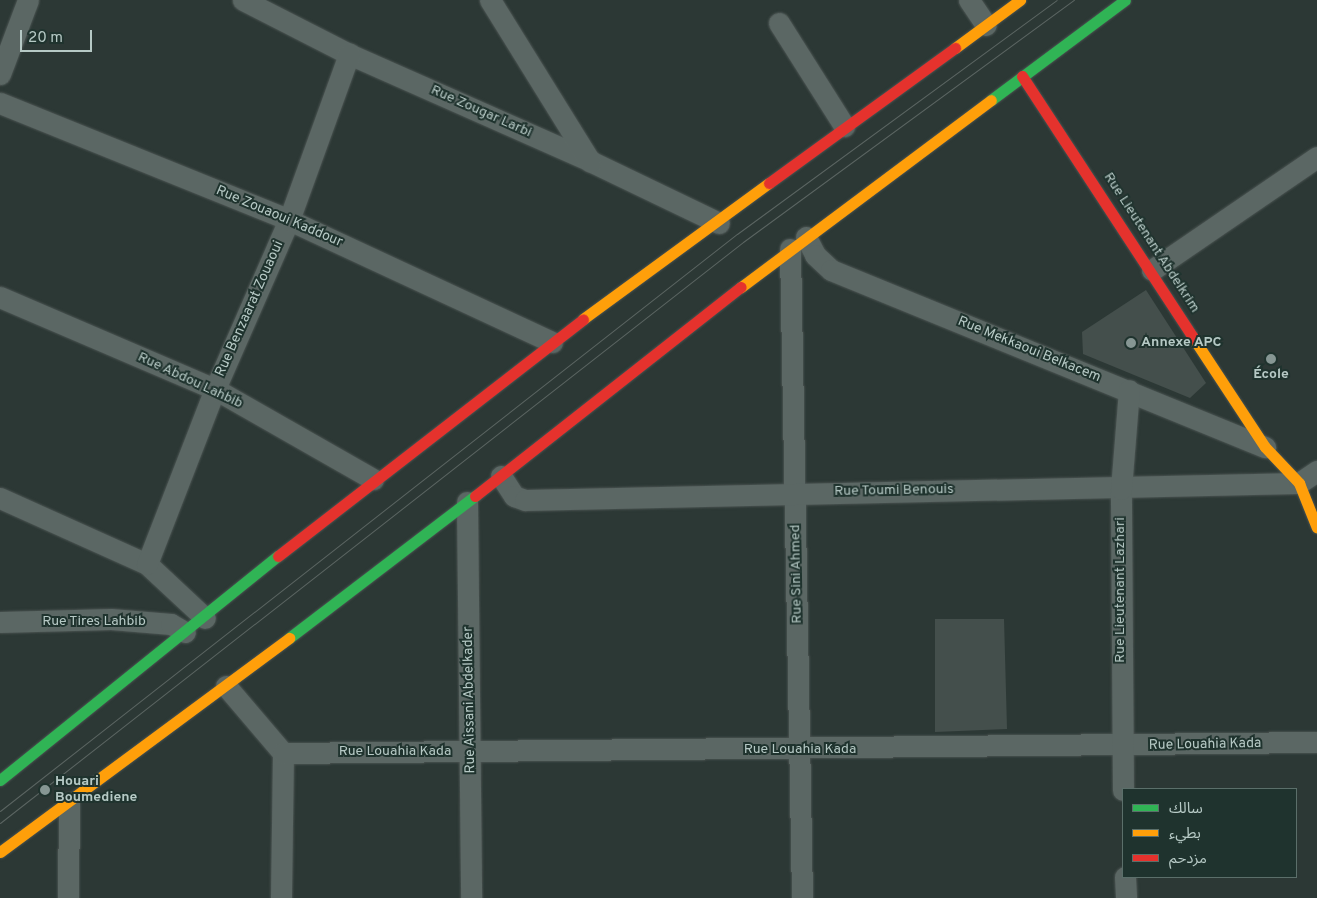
<!DOCTYPE html>
<meta charset="utf-8">
<style>
body{margin:0}
#map{position:relative;width:1317px;height:898px;overflow:hidden;background:#2c3835;font-family:Overpass,"Noto Sans Arabic",sans-serif}
div>[style]{position:absolute}
.building>*{inset:0;background:#444f4c}
.roads{filter:drop-shadow(0 0 1px #4a5351) drop-shadow(0 0 1px #4a5351)}
.street>*{height:21px;margin:-10.5px;padding:0 10.5px;transform-origin:10.5px;border-radius:10.5px;background:#5b6764}
.fast>*{height:11px;margin:-5.5px;padding:0 5.5px;transform-origin:5.5px;border-radius:5.5px;background:#30b455}
.slow>*{height:11px;margin:-5.5px;padding:0 5.5px;transform-origin:5.5px;border-radius:5.5px;background:#ff9f0a}
.jam>*{height:11px;margin:-5.5px;padding:0 5.5px;transform-origin:5.5px;border-radius:5.5px;background:#e5322d}
.tram>*{height:1px;margin:-0.5px;padding:0 0.5px;transform-origin:0.5px;border-radius:0.5px;background:#5b6562}
.dots>*{width:14px;height:14px;translate:-50% -50%;box-sizing:border-box;border:2px solid #1f332e;border-radius:50%}
span{translate:-50% -50%;white-space:nowrap;text-align:center;line-height:1.15;-webkit-text-stroke:4px #1f332e;paint-order:stroke}
.street-label{font-size:14px;color:#b6c9c5}
.poi-label{font-size:14px;color:#b6c9c5;font-weight:700}
.left{translate:0 -50%;text-align:left}
.legend{position:absolute;left:1122px;top:788px;width:175px;height:90px;box-sizing:border-box;background:#1f332e;border:1px solid #5b6f6a;margin:0;padding:6px 9px;list-style:none;font-size:15px;color:#b6c9c5}
.legend li{display:flex;align-items:center;gap:10px;height:25px}
.legend b{width:25px;border:1px solid #5b6f6a}
.scale{position:absolute;left:20px;top:30px;width:72px;height:22px;box-sizing:border-box;border:2px solid #b6c9c5;border-top:0;padding-left:6px;font-size:15px;line-height:18px;white-space:nowrap;color:#b6c9c5;-webkit-text-stroke:4px #1f332e;paint-order:stroke}
</style>
<div id="map">
<div class="building">
<i style="clip-path:polygon(1146px 290px,1206px 383px,1190px 398px,1083px 354px,1082px 332px)"></i>
<i style="clip-path:polygon(935px 619px,1004px 619px,1007px 729px,935px 732px)"></i>
</div>
<div class="roads">
<div class="street">
<i style="left:243px;top:0;width:119px;rotate:27deg"></i>
<i style="left:349px;top:54px;width:264px;rotate:23.9deg"></i>
<i style="left:590px;top:161px;width:143px;rotate:25.7deg"></i>
<i style="left:490px;top:0;width:190px;rotate:58.2deg"></i>
<i style="left:969px;top:0;width:30px;rotate:56deg"></i>
<i style="left:779px;top:23px;width:122px;rotate:57.7deg"></i>
<i style="left:0;top:74px;width:79px;rotate:-69.3deg"></i>
<i style="left:0;top:103px;width:312px;rotate:22deg"></i>
<i style="left:289px;top:220px;width:290px;rotate:24.9deg"></i>
<i style="left:806px;top:237px;width:20px;rotate:63deg"></i>
<i style="left:815px;top:255px;width:22px;rotate:43deg"></i>
<i style="left:831px;top:270px;width:469px;rotate:22.2deg"></i>
<i style="left:790px;top:249px;width:649px;rotate:88.94deg"></i>
<i style="left:1152px;top:270px;width:200px;rotate:-34.4deg"></i>
<i style="left:0;top:297px;width:234px;rotate:23.2deg"></i>
<i style="left:215px;top:389px;width:182px;rotate:29.7deg"></i>
<i style="left:501px;top:476px;width:24px;rotate:57deg"></i>
<i style="left:514px;top:496px;width:12px;rotate:20deg"></i>
<i style="left:525px;top:500px;width:774px;rotate:-1.26deg"></i>
<i style="left:1299px;top:483px;width:22px;rotate:-34deg"></i>
<i style="left:0;top:498px;width:161px;rotate:24.2deg"></i>
<i style="left:147px;top:564px;width:79px;rotate:43deg"></i>
<i style="left:467px;top:502px;width:396px;rotate:89.4deg"></i>
<i style="left:147px;top:564px;width:188px;rotate:-68.8deg"></i>
<i style="left:215px;top:389px;width:184px;rotate:-66.4deg"></i>
<i style="left:289px;top:220px;width:177px;rotate:-70.1deg"></i>
<i style="left:0;top:622px;width:111px;rotate:-1.5deg"></i>
<i style="left:111px;top:619px;width:60px;rotate:4.8deg"></i>
<i style="left:171px;top:624px;width:16px;rotate:30deg"></i>
<i style="left:226px;top:686px;width:88px;rotate:49.6deg"></i>
<i style="left:283px;top:753px;width:145px;rotate:90.8deg"></i>
<i style="left:283px;top:753px;width:1034px;rotate:-0.61deg"></i>
<i style="left:1123px;top:790px;width:301px;rotate:-90.4deg"></i>
<i style="left:1121px;top:489px;width:99px;rotate:-85.4deg"></i>
<i style="left:1125px;top:877px;width:21px;rotate:87deg"></i>
<i style="left:68px;top:898px;width:95px;rotate:-89.4deg"></i>
</div>
<div class="fast">
<i style="left:991px;top:100px;width:167px;rotate:-36.7deg"></i>
<i style="left:289px;top:638px;width:234px;rotate:-37.4deg"></i>
<i style="left:0;top:780px;width:357px;rotate:-38.9deg"></i>
</div>
<div class="slow">
<i style="left:955px;top:48px;width:81px;rotate:-36.4deg"></i>
<i style="left:741px;top:287px;width:312px;rotate:-36.8deg"></i>
<i style="left:583px;top:319px;width:230px;rotate:-36.2deg"></i>
<i style="left:1194px;top:339px;width:129px;rotate:56.7deg"></i>
<i style="left:1265px;top:447px;width:50px;rotate:46.6deg"></i>
<i style="left:1299px;top:483px;width:48px;rotate:68.2deg"></i>
<i style="left:0;top:852px;width:360px;rotate:-36.5deg"></i>
</div>
<div class="jam">
<i style="left:1022px;top:76px;width:314px;rotate:56.8deg"></i>
<i style="left:769px;top:183px;width:230px;rotate:-36deg"></i>
<i style="left:475px;top:496px;width:338px;rotate:-38.2deg"></i>
<i style="left:278px;top:556px;width:386px;rotate:-37.8deg"></i>
</div>
</div>
<div class="tram">
<i style="left:0;top:811px;width:936px;rotate:-38.06deg"></i>
<i style="left:737px;top:234px;width:396px;rotate:-36.2deg"></i>
<i style="left:0;top:823px;width:943px;rotate:-38.02deg"></i>
<i style="left:743px;top:242px;width:410px;rotate:-36.2deg"></i>
</div>
<div class="dots">
<i style="left:1131px;top:343px;background:#869693"></i>
<i style="left:1271px;top:359px;background:#869693"></i>
<i style="left:45px;top:790px;background:#869693"></i>
</div>
<div class="street-label">
<span style="left:481px;top:112px;rotate:24deg">Rue Zougar Larbi</span>
<span style="left:279px;top:217px;rotate:23deg">Rue Zouaoui Kaddour</span>
<span style="left:1151px;top:243px;rotate:57deg">Rue Lieutenant Abdelkrim</span>
<span style="left:250px;top:309px;rotate:-66deg">Rue Benzaarat Zouaoui</span>
<span style="left:1029px;top:350px;rotate:22deg">Rue Mekkaoui Belkacem</span>
<span style="left:190px;top:381px;rotate:25deg">Rue Abdou Lahbib</span>
<span style="left:894px;top:491px;rotate:-1deg">Rue Toumi Benouis</span>
<span style="left:797px;top:574px;rotate:-91deg">Rue Sini Ahmed</span>
<span style="left:1121px;top:590px;rotate:-90deg">Rue Lieutenant Lazhari</span>
<span style="left:94px;top:622px">Rue Tires Lahbib</span>
<span style="left:470px;top:700px;rotate:-91deg">Rue Aissani Abdelkader</span>
<span style="left:1205px;top:745px;rotate:-1deg">Rue Louahia Kada</span>
<span style="left:800px;top:750px">Rue Louahia Kada</span>
<span style="left:395px;top:752px">Rue Louahia Kada</span>
</div>
<div class="poi-label">
<span class="left" style="left:1141px;top:343px">Annexe APC</span>
<span style="left:1271px;top:375px">École</span>
<span class="left" style="left:55px;top:790px">Houari<br>Boumediene</span>
</div>
<ul class="legend">
<li><b style="height:6px;background:#30b455"></b>سالك</li>
<li><b style="height:6px;background:#ff9f0a"></b>بطيء</li>
<li><b style="height:6px;background:#e5322d"></b>مزدحم</li>
</ul>
<div class="scale">20 m</div>
</div>
